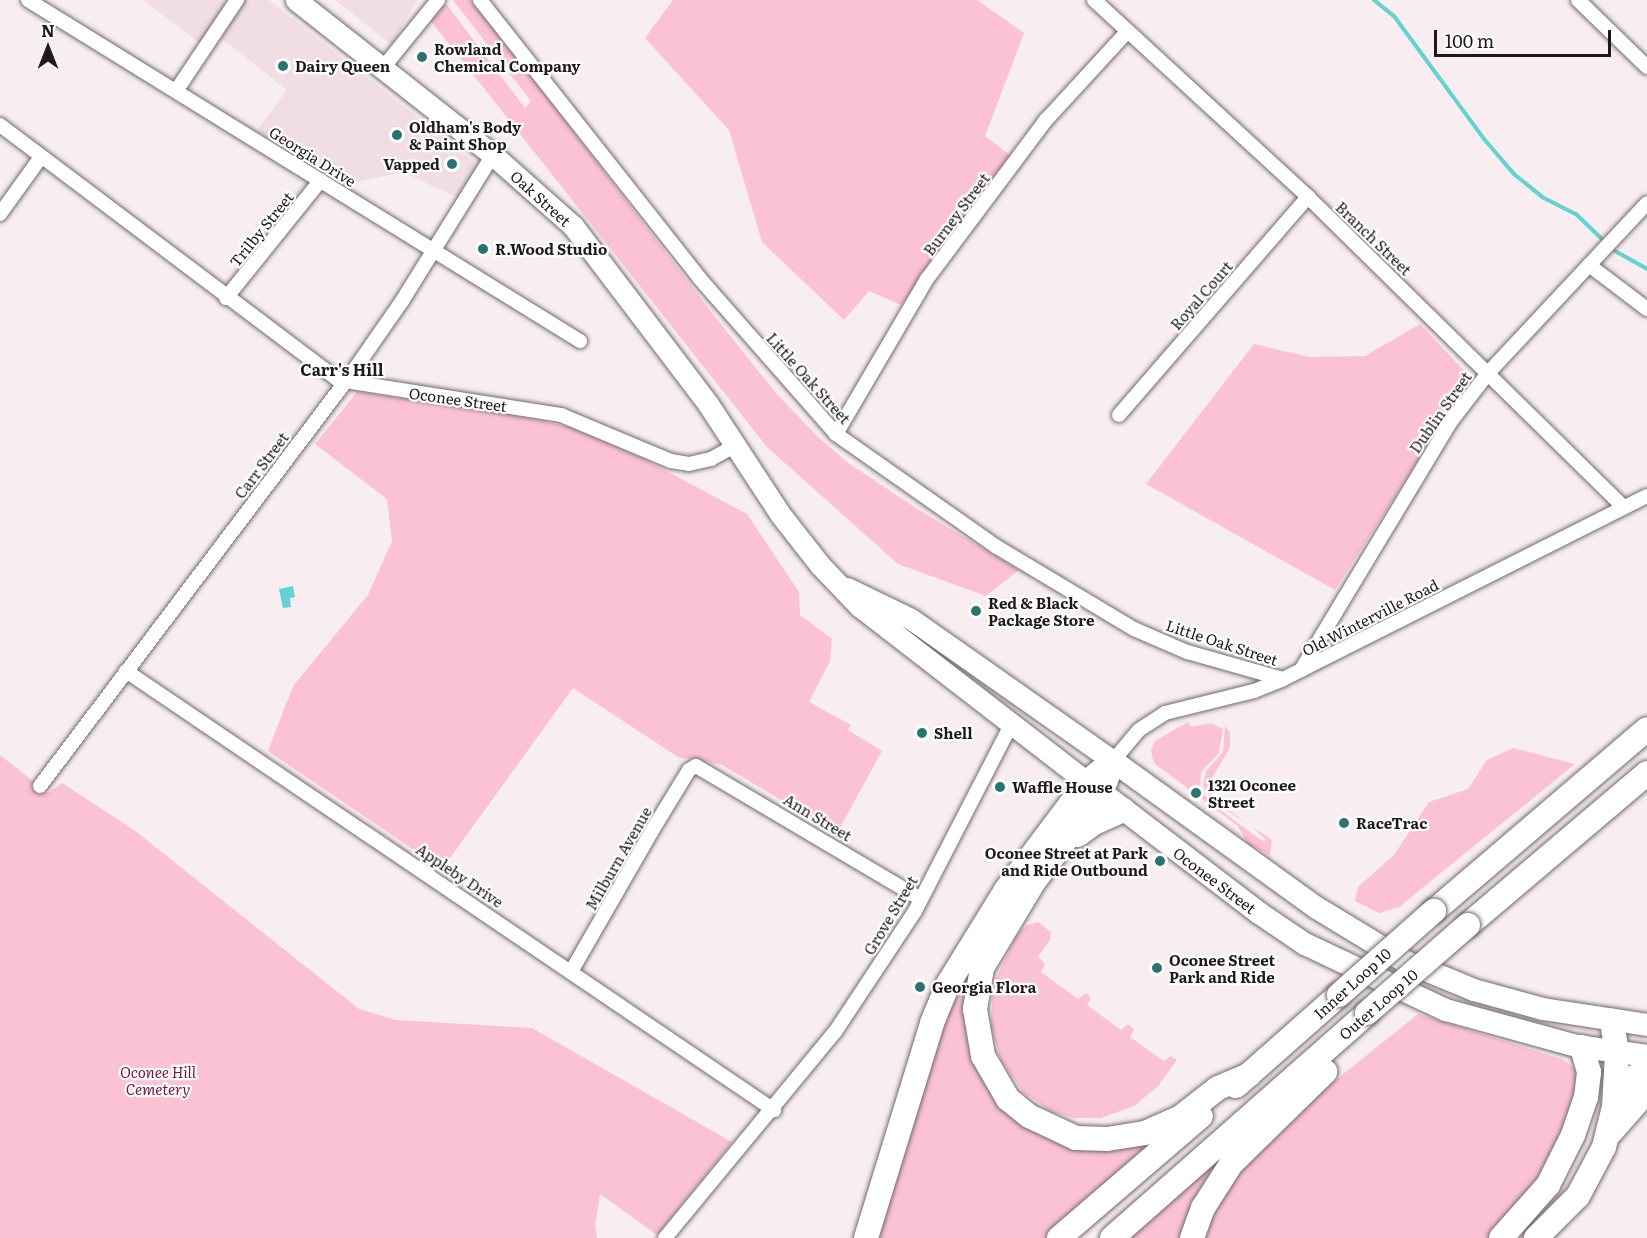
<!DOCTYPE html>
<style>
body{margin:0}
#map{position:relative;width:1647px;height:1238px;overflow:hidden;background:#f8eef1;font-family:Literata,serif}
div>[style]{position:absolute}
.built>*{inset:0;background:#f0dee3}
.green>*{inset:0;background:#fbc2d4}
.water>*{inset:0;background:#64d2d0}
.stream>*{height:4px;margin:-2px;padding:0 2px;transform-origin:2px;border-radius:2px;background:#64d2d0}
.roads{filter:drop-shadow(0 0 2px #726a6c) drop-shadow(0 0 2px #726a6c)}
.minor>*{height:14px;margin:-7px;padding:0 7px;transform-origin:7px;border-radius:7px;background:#fff}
.primary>*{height:21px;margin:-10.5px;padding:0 10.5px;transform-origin:10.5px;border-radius:10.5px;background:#fff}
.trunk>*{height:22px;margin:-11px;padding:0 11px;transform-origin:11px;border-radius:11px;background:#fff}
.motorway>*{height:24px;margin:-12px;padding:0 12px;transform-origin:12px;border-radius:12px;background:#fff}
.bridges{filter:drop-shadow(0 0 2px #726a6c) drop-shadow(0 0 2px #726a6c)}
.motorway-bridge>*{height:24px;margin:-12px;padding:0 12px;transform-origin:12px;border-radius:12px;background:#fff}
.dots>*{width:16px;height:16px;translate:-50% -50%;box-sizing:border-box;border:3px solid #fefefe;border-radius:50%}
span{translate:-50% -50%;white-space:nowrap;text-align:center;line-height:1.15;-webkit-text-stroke:4.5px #fefefe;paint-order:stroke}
.poi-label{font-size:15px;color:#1e1a1b;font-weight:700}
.left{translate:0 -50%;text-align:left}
.right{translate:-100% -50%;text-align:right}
.street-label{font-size:15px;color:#1e1a1b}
.park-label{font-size:15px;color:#721641;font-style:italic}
.neighbourhood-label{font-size:16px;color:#1e1a1b;font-weight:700}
.north{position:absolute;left:18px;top:18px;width:60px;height:60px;-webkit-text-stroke:4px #fefefe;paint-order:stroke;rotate:0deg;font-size:16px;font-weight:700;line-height:24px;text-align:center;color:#1e1a1b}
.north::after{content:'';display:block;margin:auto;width:21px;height:27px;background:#1e1a1b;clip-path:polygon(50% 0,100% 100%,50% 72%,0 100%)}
.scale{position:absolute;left:1434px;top:30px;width:177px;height:27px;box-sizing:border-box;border:3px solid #1e1a1b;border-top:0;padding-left:8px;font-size:18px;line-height:21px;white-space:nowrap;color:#1e1a1b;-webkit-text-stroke:4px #fefefe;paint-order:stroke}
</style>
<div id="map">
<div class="built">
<i style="clip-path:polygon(143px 0,226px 0,202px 45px)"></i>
<i style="clip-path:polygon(243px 0,269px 0,478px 165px,460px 199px,403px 172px,343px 185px,257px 130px,287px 90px,218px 36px)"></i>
<i style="clip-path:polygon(335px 0,417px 0,392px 45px)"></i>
</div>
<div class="green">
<i style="clip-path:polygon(453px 0,470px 0,492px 25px,712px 313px,776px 393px,816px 435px,847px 462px,919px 510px,1019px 570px,986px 596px,898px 564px,767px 447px,430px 20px,442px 5px,447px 5px,525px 108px,531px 101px)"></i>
<i style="clip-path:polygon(673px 0,977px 0,1024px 33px,985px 136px,1011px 156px,901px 305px,869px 291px,844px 320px,762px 242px,729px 130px,645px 38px)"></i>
<i style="clip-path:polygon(1420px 324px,1471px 378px,1335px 590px,1146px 484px,1254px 344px,1309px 357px,1365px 356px)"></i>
<i style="clip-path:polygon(357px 392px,505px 413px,570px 427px,642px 458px,747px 514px,799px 592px,800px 615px,832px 639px,830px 661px,809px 702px,851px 725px,848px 730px,882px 751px,837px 833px,722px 765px,678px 757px,573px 688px,442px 869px,268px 751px,293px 686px,368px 595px,392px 541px,387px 499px,315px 444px)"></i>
<i style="clip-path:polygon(1188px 722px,1191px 727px,1211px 723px,1223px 729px,1219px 753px,1201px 772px,1200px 789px,1212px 804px,1261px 840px,1267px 841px,1253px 827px,1272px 840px,1270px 855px,1248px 844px,1238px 826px,1154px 763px,1151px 751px,1155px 741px)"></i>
<i style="clip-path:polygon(1225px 726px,1230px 733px,1230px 748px,1211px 780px,1211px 792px,1215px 800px,1248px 824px,1214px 802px,1203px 786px,1206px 771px,1223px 752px)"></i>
<i style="clip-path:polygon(1513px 748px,1575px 764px,1399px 907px,1379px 913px,1355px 901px,1358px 887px,1394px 855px,1429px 802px,1468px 789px,1487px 760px)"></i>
<i style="clip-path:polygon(0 755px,48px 793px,62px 783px,134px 830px,359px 1009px,396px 1020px,532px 1028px,732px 1142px,657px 1235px,600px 1194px,595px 1226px,597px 1238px,0 1238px)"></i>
<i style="clip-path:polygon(1038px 922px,1051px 932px,1050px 940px,1038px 957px,1045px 964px,1041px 972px,1078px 999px,1086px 993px,1091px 998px,1087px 1005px,1121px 1030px,1128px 1024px,1134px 1029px,1130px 1037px,1164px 1061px,1170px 1056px,1177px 1060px,1158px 1086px,1134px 1106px,1101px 1118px,1074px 1118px,1052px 1112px,1023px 1092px,1001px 1060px,991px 1028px,993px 984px,1017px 935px,1027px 925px)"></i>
<i style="clip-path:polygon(972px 955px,970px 1040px,1054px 1138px,1150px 1143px,1045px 1238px,873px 1238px,918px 1081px)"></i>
<i style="clip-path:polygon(1418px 1014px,1562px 1059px,1582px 1073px,1565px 1127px,1546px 1166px,1499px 1230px,1490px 1238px,1204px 1238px,1212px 1208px,1236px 1172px,1326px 1088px)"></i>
<i style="clip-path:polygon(1237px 1142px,1185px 1238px,1128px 1238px)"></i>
</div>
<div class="water">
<i style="clip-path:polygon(293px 586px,295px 597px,290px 598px,291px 607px,283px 608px,279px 589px)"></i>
</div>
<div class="stream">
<i style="left:1374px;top:0;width:26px;rotate:39deg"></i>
<i style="left:1394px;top:16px;width:152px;rotate:53.8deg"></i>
<i style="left:1484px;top:139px;width:46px;rotate:49.4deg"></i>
<i style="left:1514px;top:174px;width:36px;rotate:39deg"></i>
<i style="left:1542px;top:197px;width:38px;rotate:27deg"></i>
<i style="left:1576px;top:214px;width:35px;rotate:44deg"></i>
<i style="left:1615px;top:251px;width:37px;rotate:29deg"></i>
</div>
<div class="roads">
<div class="minor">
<i style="left:28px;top:0;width:649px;rotate:31.71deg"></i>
<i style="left:480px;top:0;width:355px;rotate:51.7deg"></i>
<i style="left:700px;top:279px;width:206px;rotate:48.7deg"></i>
<i style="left:836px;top:434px;width:197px;rotate:35.1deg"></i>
<i style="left:997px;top:547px;width:160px;rotate:30.9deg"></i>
<i style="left:1134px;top:629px;width:58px;rotate:23.5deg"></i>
<i style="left:1187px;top:652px;width:100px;rotate:15.7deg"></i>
<i style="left:1094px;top:0;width:291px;rotate:42.6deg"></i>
<i style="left:1308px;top:197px;width:442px;rotate:44.5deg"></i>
<i style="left:1578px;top:0;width:96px;rotate:44.2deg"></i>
<i style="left:382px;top:69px;width:89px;rotate:-50.9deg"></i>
<i style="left:176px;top:91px;width:110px;rotate:-56.2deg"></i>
<i style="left:0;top:125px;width:423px;rotate:37deg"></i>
<i style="left:338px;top:380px;width:226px;rotate:8.9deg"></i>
<i style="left:561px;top:415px;width:119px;rotate:22.7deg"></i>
<i style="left:671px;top:461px;width:18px;rotate:9deg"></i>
<i style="left:689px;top:464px;width:23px;rotate:-13deg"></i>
<i style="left:711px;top:459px;width:29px;rotate:-29deg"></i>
<i style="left:0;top:214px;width:70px;rotate:-54.3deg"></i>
<i style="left:1589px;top:265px;width:73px;rotate:37.2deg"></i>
<i style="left:226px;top:298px;width:151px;rotate:-51.2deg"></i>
<i style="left:1119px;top:415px;width:289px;rotate:-49.1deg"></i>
<i style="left:836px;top:434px;width:180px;rotate:-59.6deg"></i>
<i style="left:927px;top:279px;width:199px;rotate:-53.2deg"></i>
<i style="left:1046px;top:120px;width:120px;rotate:-47.4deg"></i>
<i style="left:1301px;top:670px;width:292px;rotate:-58.9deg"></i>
<i style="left:1452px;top:420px;width:61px;rotate:-52.4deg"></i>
<i style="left:1489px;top:372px;width:231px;rotate:-46.9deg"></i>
<i style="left:126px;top:671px;width:783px;rotate:34.12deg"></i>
<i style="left:1113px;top:761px;width:40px;rotate:-50deg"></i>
<i style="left:1139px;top:730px;width:31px;rotate:-33deg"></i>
<i style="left:1165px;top:713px;width:92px;rotate:-13.9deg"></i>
<i style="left:1254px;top:691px;width:31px;rotate:-22deg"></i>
<i style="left:1283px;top:679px;width:407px;rotate:-26.7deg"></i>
<i style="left:40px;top:786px;width:518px;rotate:-52.93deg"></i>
<i style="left:352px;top:373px;width:88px;rotate:-55.2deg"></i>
<i style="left:402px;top:301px;width:172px;rotate:-58.1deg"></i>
<i style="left:572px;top:970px;width:163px;rotate:-60.1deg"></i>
<i style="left:653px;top:829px;width:69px;rotate:-58.6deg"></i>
<i style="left:689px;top:770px;width:8px;rotate:-30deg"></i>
<i style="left:696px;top:766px;width:261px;rotate:30.6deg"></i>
<i style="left:665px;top:1238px;width:267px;rotate:-50.5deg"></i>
<i style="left:835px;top:1032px;width:145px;rotate:-56.5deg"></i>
<i style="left:915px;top:911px;width:212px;rotate:-62.7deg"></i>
</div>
<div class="primary">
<i style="left:296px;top:0;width:251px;rotate:38.2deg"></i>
<i style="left:493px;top:155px;width:107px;rotate:41.6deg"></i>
<i style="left:573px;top:226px;width:223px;rotate:52.8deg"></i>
<i style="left:708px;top:404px;width:131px;rotate:56.8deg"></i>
<i style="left:780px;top:514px;width:65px;rotate:51.9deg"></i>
<i style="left:820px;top:565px;width:57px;rotate:46.4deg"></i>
<i style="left:859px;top:606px;width:288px;rotate:37.7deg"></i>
<i style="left:847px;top:588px;width:71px;rotate:25.8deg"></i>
<i style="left:911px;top:619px;width:247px;rotate:35.1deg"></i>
</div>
<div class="trunk">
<i style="left:1113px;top:761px;width:251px;rotate:35.8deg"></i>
<i style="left:1317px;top:908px;width:102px;rotate:31.3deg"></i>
<i style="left:1404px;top:961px;width:76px;rotate:22.5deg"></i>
<i style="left:1474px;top:990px;width:72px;rotate:15.4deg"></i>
<i style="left:1543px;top:1009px;width:105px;rotate:8.7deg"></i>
<i style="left:1110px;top:799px;width:188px;rotate:37.4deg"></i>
<i style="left:1259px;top:913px;width:55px;rotate:34deg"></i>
<i style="left:1305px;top:944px;width:42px;rotate:25.3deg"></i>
<i style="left:1343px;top:962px;width:114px;rotate:25deg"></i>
<i style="left:1446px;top:1010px;width:136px;rotate:15.4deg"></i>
<i style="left:1577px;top:1046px;width:71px;rotate:8.1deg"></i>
</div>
<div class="motorway">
<i style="left:1113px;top:761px;width:33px;rotate:110deg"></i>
<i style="left:1102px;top:792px;width:114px;rotate:127.2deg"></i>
<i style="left:1033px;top:883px;width:99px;rotate:121deg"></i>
<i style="left:982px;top:968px;width:42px;rotate:99.7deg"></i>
<i style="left:975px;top:1009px;width:48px;rotate:80.3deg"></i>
<i style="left:983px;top:1056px;width:50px;rotate:59.8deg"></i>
<i style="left:1008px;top:1099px;width:27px;rotate:39deg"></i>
<i style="left:1029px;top:1116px;width:52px;rotate:25.1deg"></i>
<i style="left:1076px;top:1138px;width:31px;rotate:2deg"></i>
<i style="left:1107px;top:1139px;width:38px;rotate:-9deg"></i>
<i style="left:1145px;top:1133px;width:39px;rotate:-24deg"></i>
<i style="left:1181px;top:1117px;width:47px;rotate:-38.1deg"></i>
<i style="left:1218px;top:1088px;width:34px;rotate:-23deg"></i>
<i style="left:1078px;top:835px;width:20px;rotate:-37deg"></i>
<i style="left:1094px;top:823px;width:32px;rotate:-24deg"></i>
<i style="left:1434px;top:911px;width:280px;rotate:-40.5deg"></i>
<i style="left:1468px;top:925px;width:235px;rotate:-40.3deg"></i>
<i style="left:1236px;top:1086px;width:137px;rotate:-41.5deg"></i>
<i style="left:1614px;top:1107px;width:37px;rotate:-55deg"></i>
<i style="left:1635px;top:1077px;width:14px;rotate:-34deg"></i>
<i style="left:1610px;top:1133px;width:56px;rotate:-48.6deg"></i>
<i style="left:866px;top:1238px;width:225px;rotate:-72.9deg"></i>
<i style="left:932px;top:1023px;width:42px;rotate:-67.7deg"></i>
<i style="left:948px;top:984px;width:110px;rotate:-58.3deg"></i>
<i style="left:1006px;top:890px;width:135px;rotate:-53.1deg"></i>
<i style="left:1087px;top:782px;width:33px;rotate:-39deg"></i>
<i style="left:1059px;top:1238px;width:187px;rotate:-40.7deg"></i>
<i style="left:1112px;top:1238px;width:340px;rotate:-41.4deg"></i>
<i style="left:1192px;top:1238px;width:32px;rotate:-70deg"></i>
<i style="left:1203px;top:1208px;width:52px;rotate:-57.5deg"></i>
<i style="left:1231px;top:1164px;width:132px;rotate:-44.4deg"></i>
<i style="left:1501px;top:1238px;width:71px;rotate:-48.4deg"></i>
<i style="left:1548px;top:1185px;width:56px;rotate:-63.4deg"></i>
<i style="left:1573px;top:1135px;width:40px;rotate:-71.1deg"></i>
<i style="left:1586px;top:1097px;width:25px;rotate:-83deg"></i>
<i style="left:1589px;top:1072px;width:26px;rotate:-106deg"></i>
<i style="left:1536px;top:1238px;width:59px;rotate:-45deg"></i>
<i style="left:1578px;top:1196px;width:55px;rotate:-62deg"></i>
<i style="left:1604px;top:1147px;width:41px;rotate:-76deg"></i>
<i style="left:1614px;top:1107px;width:54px;rotate:-86.8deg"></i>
<i style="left:1617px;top:1053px;width:33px;rotate:-99deg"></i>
</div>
</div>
<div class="bridges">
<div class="motorway-bridge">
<i style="left:1339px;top:995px;width:127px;rotate:-41.5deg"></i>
<i style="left:1367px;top:1013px;width:134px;rotate:-41.1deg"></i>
</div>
</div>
<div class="dots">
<i style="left:422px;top:57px;background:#297372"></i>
<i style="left:283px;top:66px;background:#297372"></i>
<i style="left:397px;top:135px;background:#297372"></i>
<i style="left:452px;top:164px;background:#297372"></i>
<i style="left:483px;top:249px;background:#297372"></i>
<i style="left:976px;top:611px;background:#297372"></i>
<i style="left:922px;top:733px;background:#297372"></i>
<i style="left:1000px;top:787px;background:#297372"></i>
<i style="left:1196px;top:793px;background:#297372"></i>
<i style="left:1344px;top:823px;background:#297372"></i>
<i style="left:1160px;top:861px;background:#297372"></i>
<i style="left:1157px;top:968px;background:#297372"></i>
<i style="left:920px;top:987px;background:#297372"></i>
</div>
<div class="poi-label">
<span class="left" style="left:434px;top:57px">Rowland<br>Chemical Company</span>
<span class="left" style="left:295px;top:66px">Dairy Queen</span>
<span class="left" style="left:409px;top:135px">Oldham's Body<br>&amp; Paint Shop</span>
<span class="right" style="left:440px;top:164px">Vapped</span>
<span class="left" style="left:495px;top:249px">R.Wood Studio</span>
<span class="left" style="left:988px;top:611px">Red &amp; Black<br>Package Store</span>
<span class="left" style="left:934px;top:733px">Shell</span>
<span class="left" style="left:1208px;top:793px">1321 Oconee<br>Street</span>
<span class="left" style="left:1012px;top:787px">Waffle House</span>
<span class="left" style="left:1356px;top:823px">RaceTrac</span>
<span class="right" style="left:1148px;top:861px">Oconee Street at Park<br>and Ride Outbound</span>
<span class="left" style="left:1169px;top:968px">Oconee Street<br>Park and Ride</span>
<span class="left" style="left:932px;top:987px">Georgia Flora</span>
</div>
<div class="street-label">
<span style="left:313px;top:156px;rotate:32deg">Georgia Drive</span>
<span style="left:541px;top:198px;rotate:42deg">Oak Street</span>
<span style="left:956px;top:214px;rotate:-53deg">Burney Street</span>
<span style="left:261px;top:229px;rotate:-51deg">Trilby Street</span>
<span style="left:1374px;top:238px;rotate:44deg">Branch Street</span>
<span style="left:1201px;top:295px;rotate:-49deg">Royal Court</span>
<span style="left:809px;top:378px;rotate:48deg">Little Oak Street</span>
<span style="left:458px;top:399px;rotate:8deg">Oconee Street</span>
<span style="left:1440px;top:412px;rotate:-55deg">Dublin Street</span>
<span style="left:261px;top:465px;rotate:-53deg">Carr Street</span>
<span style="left:1370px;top:617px;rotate:-27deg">Old Winterville Road</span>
<span style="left:1222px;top:642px;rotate:18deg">Little Oak Street</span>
<span style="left:818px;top:817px;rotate:31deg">Ann Street</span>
<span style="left:618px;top:858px;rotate:-60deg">Milburn Avenue</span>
<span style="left:460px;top:875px;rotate:34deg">Appleby Drive</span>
<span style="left:1215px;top:880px;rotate:37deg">Oconee Street</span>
<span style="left:890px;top:915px;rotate:-59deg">Grove Street</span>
<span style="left:1352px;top:983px;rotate:-42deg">Inner Loop 10</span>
<span style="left:1378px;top:1004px;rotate:-41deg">Outer Loop 10</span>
</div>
<div class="park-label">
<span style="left:158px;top:1080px">Oconee Hill<br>Cemetery</span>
</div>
<div class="neighbourhood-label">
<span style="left:342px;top:369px">Carr's Hill</span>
</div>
<div class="north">N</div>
<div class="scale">100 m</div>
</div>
